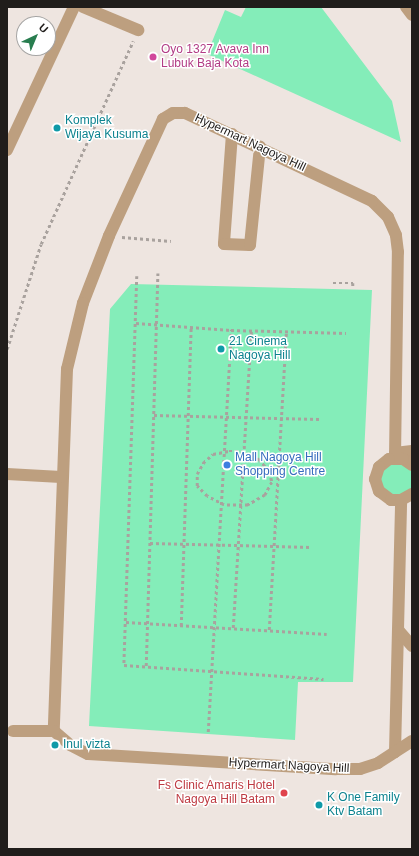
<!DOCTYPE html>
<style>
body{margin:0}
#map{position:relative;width:419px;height:856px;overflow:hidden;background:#eee5e0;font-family:Arial,sans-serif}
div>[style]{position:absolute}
.green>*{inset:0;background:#84edb9}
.path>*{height:2.5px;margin-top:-1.25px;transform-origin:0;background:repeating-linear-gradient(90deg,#a9a29e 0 3px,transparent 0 6px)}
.minor>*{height:12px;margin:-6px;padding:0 6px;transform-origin:6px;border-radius:6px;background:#bd9f7f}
.dots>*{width:11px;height:11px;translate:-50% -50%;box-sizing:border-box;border:2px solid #fff;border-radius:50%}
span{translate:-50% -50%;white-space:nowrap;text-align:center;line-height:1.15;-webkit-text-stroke:3px #fff;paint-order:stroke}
.hotel-label{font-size:12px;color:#b23c85}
.left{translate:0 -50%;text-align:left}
.culture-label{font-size:12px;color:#0d838f}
.street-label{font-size:12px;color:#201d1b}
.shop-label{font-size:12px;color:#366cbe}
.health-label{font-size:12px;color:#be3a42}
.right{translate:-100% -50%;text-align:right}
.frame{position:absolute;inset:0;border:8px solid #201d1b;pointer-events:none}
.north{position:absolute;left:16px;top:16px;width:40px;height:40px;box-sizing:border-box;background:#fff;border:1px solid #a6a5a4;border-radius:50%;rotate:44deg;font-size:11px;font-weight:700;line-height:16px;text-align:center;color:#201d1b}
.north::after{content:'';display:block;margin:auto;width:14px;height:18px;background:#287d4f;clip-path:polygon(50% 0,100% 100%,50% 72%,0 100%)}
</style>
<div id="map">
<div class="green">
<i style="clip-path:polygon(246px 7px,321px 7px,392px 101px,401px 142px,207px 54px,225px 10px,241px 17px)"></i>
<i style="clip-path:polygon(131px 284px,372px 290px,353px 682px,298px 682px,295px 740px,89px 726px,110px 309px)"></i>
<i style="clip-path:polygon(383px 463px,412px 466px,412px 494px,389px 499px,376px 473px)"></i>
</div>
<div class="path">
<i style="left:122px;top:237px;width:49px;rotate:4.7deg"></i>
<i style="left:137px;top:276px;width:389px;rotate:91.9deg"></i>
<i style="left:124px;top:665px;width:200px;rotate:4deg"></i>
<i style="left:333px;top:283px;width:20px"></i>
<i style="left:353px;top:283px;width:3px;rotate:90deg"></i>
<i style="left:136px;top:323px;width:95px;rotate:4.2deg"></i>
<i style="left:231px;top:330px;width:115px;rotate:1.5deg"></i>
<i style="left:7px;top:349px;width:110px;rotate:-72.1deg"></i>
<i style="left:41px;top:244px;width:223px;rotate:-65.6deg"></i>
<i style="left:154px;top:415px;width:166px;rotate:1.4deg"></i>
<i style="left:229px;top:451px;width:12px"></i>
<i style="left:241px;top:451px;width:20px;rotate:24deg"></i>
<i style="left:259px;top:459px;width:17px;rotate:50deg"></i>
<i style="left:270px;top:472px;width:10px;rotate:79deg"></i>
<i style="left:272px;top:482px;width:15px;rotate:118deg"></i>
<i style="left:265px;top:495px;width:20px;rotate:150deg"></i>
<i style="left:248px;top:505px;width:24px;rotate:180deg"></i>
<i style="left:224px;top:505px;width:19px;rotate:-152deg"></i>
<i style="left:207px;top:496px;width:14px;rotate:-135deg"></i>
<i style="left:197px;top:486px;width:12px;rotate:-90deg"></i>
<i style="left:197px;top:474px;width:13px;rotate:-61deg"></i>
<i style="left:203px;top:463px;width:13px;rotate:-42deg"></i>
<i style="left:213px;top:454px;width:16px;rotate:-11deg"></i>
<i style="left:150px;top:543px;width:161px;rotate:1.4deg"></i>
<i style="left:126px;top:622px;width:201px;rotate:3.4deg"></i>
<i style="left:181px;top:626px;width:299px;rotate:-88.1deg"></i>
<i style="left:233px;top:628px;width:299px;rotate:-86.5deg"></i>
<i style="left:269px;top:630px;width:299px;rotate:-86.7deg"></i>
<i style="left:146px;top:666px;width:393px;rotate:-88.3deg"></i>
<i style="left:208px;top:732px;width:403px;rotate:-86.7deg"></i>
</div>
<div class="minor">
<i style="left:83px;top:7px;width:60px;rotate:22.7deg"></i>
<i style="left:406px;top:7px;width:10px;rotate:53deg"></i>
<i style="left:232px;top:134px;width:110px;rotate:94.2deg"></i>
<i style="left:224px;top:244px;width:26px;rotate:2deg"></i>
<i style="left:250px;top:245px;width:99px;rotate:-84.2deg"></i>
<i style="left:7px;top:150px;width:158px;rotate:-64.9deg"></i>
<i style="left:395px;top:453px;width:17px;rotate:-7deg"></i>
<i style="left:395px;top:458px;width:206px;rotate:-89.2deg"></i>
<i style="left:398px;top:252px;width:17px;rotate:-97deg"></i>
<i style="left:396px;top:235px;width:20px;rotate:-114deg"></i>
<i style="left:388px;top:217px;width:23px;rotate:-135deg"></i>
<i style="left:372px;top:201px;width:207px;rotate:-154.8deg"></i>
<i style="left:185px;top:113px;width:12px;rotate:180deg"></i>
<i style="left:173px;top:113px;width:12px;rotate:149deg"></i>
<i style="left:163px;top:119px;width:129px;rotate:114.8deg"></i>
<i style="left:109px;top:236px;width:72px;rotate:111.2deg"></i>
<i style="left:83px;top:303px;width:68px;rotate:103.6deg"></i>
<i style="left:67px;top:369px;width:362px;rotate:92.1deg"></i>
<i style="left:54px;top:731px;width:21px;rotate:41deg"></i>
<i style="left:70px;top:745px;width:20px;rotate:27deg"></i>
<i style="left:88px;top:754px;width:248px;rotate:3.5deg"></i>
<i style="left:336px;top:769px;width:24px"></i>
<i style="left:360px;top:769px;width:19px;rotate:-18deg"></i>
<i style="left:378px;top:763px;width:20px;rotate:-33deg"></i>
<i style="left:395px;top:752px;width:252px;rotate:-88.6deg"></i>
<i style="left:412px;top:465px;width:11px;rotate:-146deg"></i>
<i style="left:403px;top:459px;width:14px;rotate:180deg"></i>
<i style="left:389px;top:459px;width:13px;rotate:141deg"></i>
<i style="left:379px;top:467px;width:13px;rotate:108deg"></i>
<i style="left:375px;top:479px;width:13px;rotate:72deg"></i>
<i style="left:379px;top:491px;width:15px;rotate:37deg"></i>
<i style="left:391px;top:500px;width:10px"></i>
<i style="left:401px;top:500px;width:13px;rotate:-29deg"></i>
<i style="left:7px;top:474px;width:54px;rotate:3.2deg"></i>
<i style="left:399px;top:631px;width:20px;rotate:49deg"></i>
<i style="left:13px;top:731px;width:41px"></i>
<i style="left:395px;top:752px;width:20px;rotate:-33deg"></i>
</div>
<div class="dots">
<i style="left:153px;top:57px;background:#d1479c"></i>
<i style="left:57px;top:128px;background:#0f9aa8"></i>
<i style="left:221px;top:349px;background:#0f9aa8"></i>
<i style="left:227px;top:465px;background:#3f7fe0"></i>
<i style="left:55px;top:745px;background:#0f9aa8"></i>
<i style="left:284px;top:793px;background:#e0444e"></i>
<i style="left:319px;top:805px;background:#0f9aa8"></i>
</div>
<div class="hotel-label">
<span class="left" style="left:161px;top:57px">Oyo 1327 Avava Inn<br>Lubuk Baja Kota</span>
</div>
<div class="culture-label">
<span class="left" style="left:65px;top:128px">Komplek<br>Wijaya Kusuma</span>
<span class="left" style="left:229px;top:349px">21 Cinema<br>Nagoya Hill</span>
<span class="left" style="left:63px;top:745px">Inul vizta</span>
<span class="left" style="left:327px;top:805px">K One Family<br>Ktv Batam</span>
</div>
<div class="street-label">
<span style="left:250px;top:143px;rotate:25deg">Hypermart Nagoya Hill</span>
<span style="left:289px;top:766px;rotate:3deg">Hypermart Nagoya Hill</span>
</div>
<div class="shop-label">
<span class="left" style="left:235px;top:465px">Mall Nagoya Hill<br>Shopping Centre</span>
</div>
<div class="health-label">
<span class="right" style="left:275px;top:793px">Fs Clinic Amaris Hotel<br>Nagoya Hill Batam</span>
</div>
<div class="frame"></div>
<div class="north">U</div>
</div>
